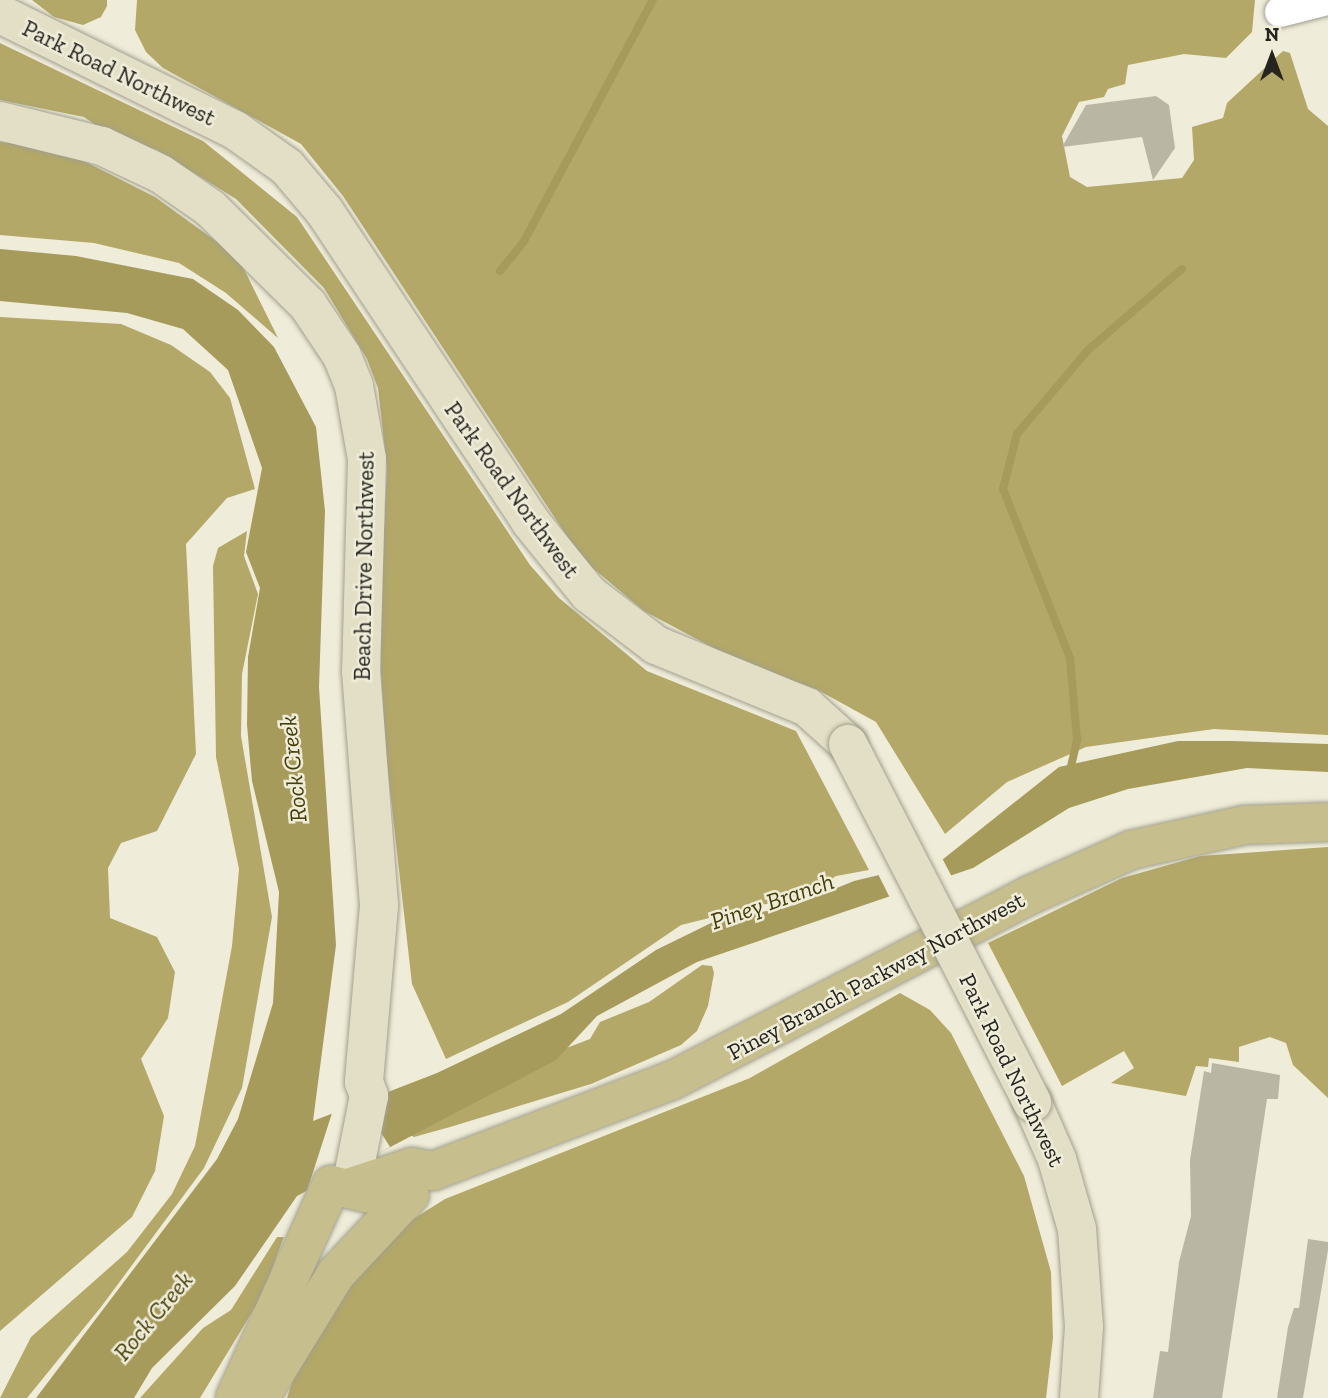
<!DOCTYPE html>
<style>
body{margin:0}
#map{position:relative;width:1328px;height:1398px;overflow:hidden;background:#efecd9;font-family:"Zilla Slab",serif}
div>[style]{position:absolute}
.forest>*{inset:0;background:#b3a868}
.water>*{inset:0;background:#a69b5b}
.pier>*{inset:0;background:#efecd9}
.stream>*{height:8px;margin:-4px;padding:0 4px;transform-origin:4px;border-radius:4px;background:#a69b5b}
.building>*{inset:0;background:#b9b6a4}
.roads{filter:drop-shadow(0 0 2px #a19f8d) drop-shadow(0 0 2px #a19f8d)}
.street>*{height:30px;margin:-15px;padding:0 15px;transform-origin:15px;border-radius:15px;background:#fff}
.secondary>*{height:38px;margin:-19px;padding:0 19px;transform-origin:19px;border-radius:19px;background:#e3dfc6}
.primary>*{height:38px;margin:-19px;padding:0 19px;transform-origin:19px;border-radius:19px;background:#c7be8d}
.bridges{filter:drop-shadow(0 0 2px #a19f8d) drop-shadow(0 0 2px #a19f8d)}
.secondary-bridge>*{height:38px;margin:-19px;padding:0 19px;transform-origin:19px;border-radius:19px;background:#e3dfc6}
span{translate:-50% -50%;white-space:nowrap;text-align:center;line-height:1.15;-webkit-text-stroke:5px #efecd9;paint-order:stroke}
.street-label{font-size:23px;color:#25241e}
.water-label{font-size:24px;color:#453d07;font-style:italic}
.north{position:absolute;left:1237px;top:21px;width:70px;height:70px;-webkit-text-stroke:5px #efecd9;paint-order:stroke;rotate:0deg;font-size:19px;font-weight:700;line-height:28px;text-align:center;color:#25241e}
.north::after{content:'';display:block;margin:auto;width:24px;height:32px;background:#25241e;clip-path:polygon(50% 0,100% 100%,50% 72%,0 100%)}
</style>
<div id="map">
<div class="forest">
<i style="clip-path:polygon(32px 0,107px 0,107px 6px,101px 17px,83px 25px,54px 17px)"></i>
<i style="clip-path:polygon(137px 0,1255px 0,1252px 32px,1226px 58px,1184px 54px,1128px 65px,1125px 84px,1108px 89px,1104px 97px,1079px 102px,1062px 136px,1070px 177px,1087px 187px,1182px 178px,1194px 160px,1192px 127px,1223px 118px,1227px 103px,1283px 51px,1290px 53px,1308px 109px,1328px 126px,1328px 735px,1214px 729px,1086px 747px,1007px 782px,945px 834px,876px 722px,816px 689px,740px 662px,644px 611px,582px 559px,343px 196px,301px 144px,163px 68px,146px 52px,135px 30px)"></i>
<i style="clip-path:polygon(0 43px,203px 141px,297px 217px,530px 565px,559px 598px,647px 671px,796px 731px,869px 870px,836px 876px,810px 893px,681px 925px,568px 1002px,446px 1059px,412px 984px,386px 755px,379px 639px,387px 468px,378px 388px,367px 359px,324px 288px,236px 199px,157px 150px,113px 137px,84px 117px,0 100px)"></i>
<i style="clip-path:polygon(0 142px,38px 146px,86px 162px,155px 197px,238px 257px,278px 338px,226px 293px,179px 263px,94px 243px,0 235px)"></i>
<i style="clip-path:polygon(0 317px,121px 324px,171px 345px,210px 372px,230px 398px,255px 489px,227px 498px,186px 544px,196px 754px,157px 831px,121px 843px,108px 868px,110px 918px,157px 937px,175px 972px,168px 1018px,141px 1059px,164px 1116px,155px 1171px,132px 1217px,0 1331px)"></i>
<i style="clip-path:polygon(247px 531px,244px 556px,258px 594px,242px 674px,241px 736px,272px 917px,242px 1088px,204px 1168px,101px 1307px,27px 1398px,0 1398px,31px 1337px,127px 1252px,172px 1194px,195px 1146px,232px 946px,239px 869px,216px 757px,213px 566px,218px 548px)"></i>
<i style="clip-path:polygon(1328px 847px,1328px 1098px,1293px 1065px,1286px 1043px,1270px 1037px,1239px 1047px,1239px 1062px,1209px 1058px,1208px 1067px,1196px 1066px,1186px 1096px,1111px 1083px,1134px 1068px,1124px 1051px,1062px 1086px,988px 943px,1122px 878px,1200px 856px)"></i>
<i style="clip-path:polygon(702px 965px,712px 966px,714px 973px,708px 1006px,697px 1031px,681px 1045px,591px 1084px,450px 1127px,414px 1137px,400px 1130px,543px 1057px,590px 1039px,600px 1022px,649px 1002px)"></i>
<i style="clip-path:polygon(900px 993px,930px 1010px,951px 1033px,1024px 1176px,1051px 1272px,1053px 1338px,1046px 1398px,287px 1398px,295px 1373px,354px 1274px,410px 1221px,445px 1199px,750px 1078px)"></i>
<i style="clip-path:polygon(277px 1237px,284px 1237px,262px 1296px,200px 1398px,140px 1398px,203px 1328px,231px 1310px)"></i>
</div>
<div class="water">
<i style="clip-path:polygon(0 249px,76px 256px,193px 279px,238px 310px,274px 347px,316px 427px,325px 511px,319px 687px,336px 945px,313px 1121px,437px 1073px,561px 1014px,656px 950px,711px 923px,795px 905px,854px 881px,942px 860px,1059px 767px,1178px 741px,1232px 741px,1328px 744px,1328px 772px,1247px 768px,1128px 789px,1069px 808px,973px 868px,697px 962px,597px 1016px,556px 1060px,297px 1196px,235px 1286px,152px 1368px,134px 1398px,36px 1398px,217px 1159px,238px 1119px,273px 1003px,279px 892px,252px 781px,247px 725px,248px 657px,260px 588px,246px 552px,262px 468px,228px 370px,183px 329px,127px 313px,0 301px)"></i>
</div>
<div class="pier">
<i style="clip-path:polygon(941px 856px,953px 879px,892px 902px,877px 872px)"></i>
<i style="clip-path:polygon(384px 1089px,380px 1131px,390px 1147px,306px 1194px,333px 1110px)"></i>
</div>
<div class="stream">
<i style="left:500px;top:271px;width:36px;rotate:-51deg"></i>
<i style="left:523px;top:243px;width:276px;rotate:-61.9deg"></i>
<i style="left:1069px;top:775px;width:37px;rotate:-77deg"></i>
<i style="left:1077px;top:739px;width:81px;rotate:-94.9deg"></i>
<i style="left:1070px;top:658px;width:182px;rotate:-111.6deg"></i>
<i style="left:1003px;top:489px;width:57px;rotate:-75.7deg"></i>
<i style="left:1017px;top:434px;width:110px;rotate:-49.8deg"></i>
<i style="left:1088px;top:350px;width:124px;rotate:-40.8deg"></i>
</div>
<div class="building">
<i style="clip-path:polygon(1156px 96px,1169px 105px,1175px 148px,1153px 180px,1142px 137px,1062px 147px,1086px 105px)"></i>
<i style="clip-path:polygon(1212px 1063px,1280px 1075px,1278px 1099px,1267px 1099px,1222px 1398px,1153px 1398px,1160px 1351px,1168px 1352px,1179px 1262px,1191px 1216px,1190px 1160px,1204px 1071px,1211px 1073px)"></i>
<i style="clip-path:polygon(1308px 1239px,1328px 1242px,1328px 1250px,1303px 1398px,1277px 1398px,1288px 1327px,1294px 1308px,1299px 1308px)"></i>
</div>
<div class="roads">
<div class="street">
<i style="left:1280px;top:12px;width:49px;rotate:-14.3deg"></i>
</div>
<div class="secondary">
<i style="left:0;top:14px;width:262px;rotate:26.3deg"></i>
<i style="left:235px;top:130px;width:64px;rotate:35.4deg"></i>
<i style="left:287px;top:167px;width:59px;rotate:49.8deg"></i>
<i style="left:325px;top:212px;width:371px;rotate:56.4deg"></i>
<i style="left:530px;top:521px;width:94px;rotate:51.1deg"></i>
<i style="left:589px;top:594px;width:84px;rotate:37.3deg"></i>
<i style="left:656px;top:645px;width:163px;rotate:22.3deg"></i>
<i style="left:807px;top:707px;width:55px;rotate:42.1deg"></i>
<i style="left:0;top:121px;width:105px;rotate:13.8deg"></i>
<i style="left:102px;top:146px;width:65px;rotate:25.4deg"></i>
<i style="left:161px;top:174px;width:60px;rotate:34.8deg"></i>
<i style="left:210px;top:208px;width:138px;rotate:44.7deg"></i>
<i style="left:308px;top:305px;width:61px;rotate:56.3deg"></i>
<i style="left:342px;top:356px;width:32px;rotate:68deg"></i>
<i style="left:354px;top:386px;width:74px;rotate:79.9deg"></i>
<i style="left:367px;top:459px;width:212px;rotate:91.6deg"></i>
<i style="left:361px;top:671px;width:236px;rotate:85.6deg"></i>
<i style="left:379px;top:906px;width:177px;rotate:94.9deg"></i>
<i style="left:364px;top:1082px;width:15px;rotate:70deg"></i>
<i style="left:369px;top:1096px;width:93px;rotate:101.2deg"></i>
<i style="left:1032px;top:1102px;width:62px;rotate:66.3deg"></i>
<i style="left:1057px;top:1159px;width:73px;rotate:74.1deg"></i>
<i style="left:1077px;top:1229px;width:98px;rotate:85.9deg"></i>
<i style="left:1084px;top:1327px;width:71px;rotate:94deg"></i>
</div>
<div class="primary">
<i style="left:351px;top:1187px;width:64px;rotate:-18.2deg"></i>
<i style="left:412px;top:1167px;width:21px;rotate:11deg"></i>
<i style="left:433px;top:1171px;width:257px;rotate:-20.8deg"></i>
<i style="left:673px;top:1080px;width:402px;rotate:-27.4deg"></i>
<i style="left:1030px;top:895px;width:111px;rotate:-24deg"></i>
<i style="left:1131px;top:850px;width:117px;rotate:-12.4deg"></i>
<i style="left:1245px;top:825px;width:83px;rotate:-2.1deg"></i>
<i style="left:264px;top:1391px;width:137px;rotate:-58.4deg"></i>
<i style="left:336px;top:1274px;width:108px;rotate:-46.9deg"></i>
<i style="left:235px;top:1398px;width:234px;rotate:-65.7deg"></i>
<i style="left:331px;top:1185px;width:39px;rotate:13deg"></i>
</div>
</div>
<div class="bridges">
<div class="secondary-bridge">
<i style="left:848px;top:744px;width:403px;rotate:62.8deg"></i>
</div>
</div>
<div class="street-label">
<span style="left:119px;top:73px;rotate:26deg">Park Road Northwest</span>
<span style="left:512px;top:490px;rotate:54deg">Park Road Northwest</span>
<span style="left:364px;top:566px;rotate:-89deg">Beach Drive Northwest</span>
<span style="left:876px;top:976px;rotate:-28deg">Piney Branch Parkway Northwest</span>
<span style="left:1012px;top:1070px;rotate:64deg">Park Road Northwest</span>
</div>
<div class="water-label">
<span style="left:293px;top:769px;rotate:-96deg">Rock Creek</span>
<span style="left:772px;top:901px;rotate:-19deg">Piney Branch</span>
<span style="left:153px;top:1316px;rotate:-50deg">Rock Creek</span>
</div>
<div class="north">N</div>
</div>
